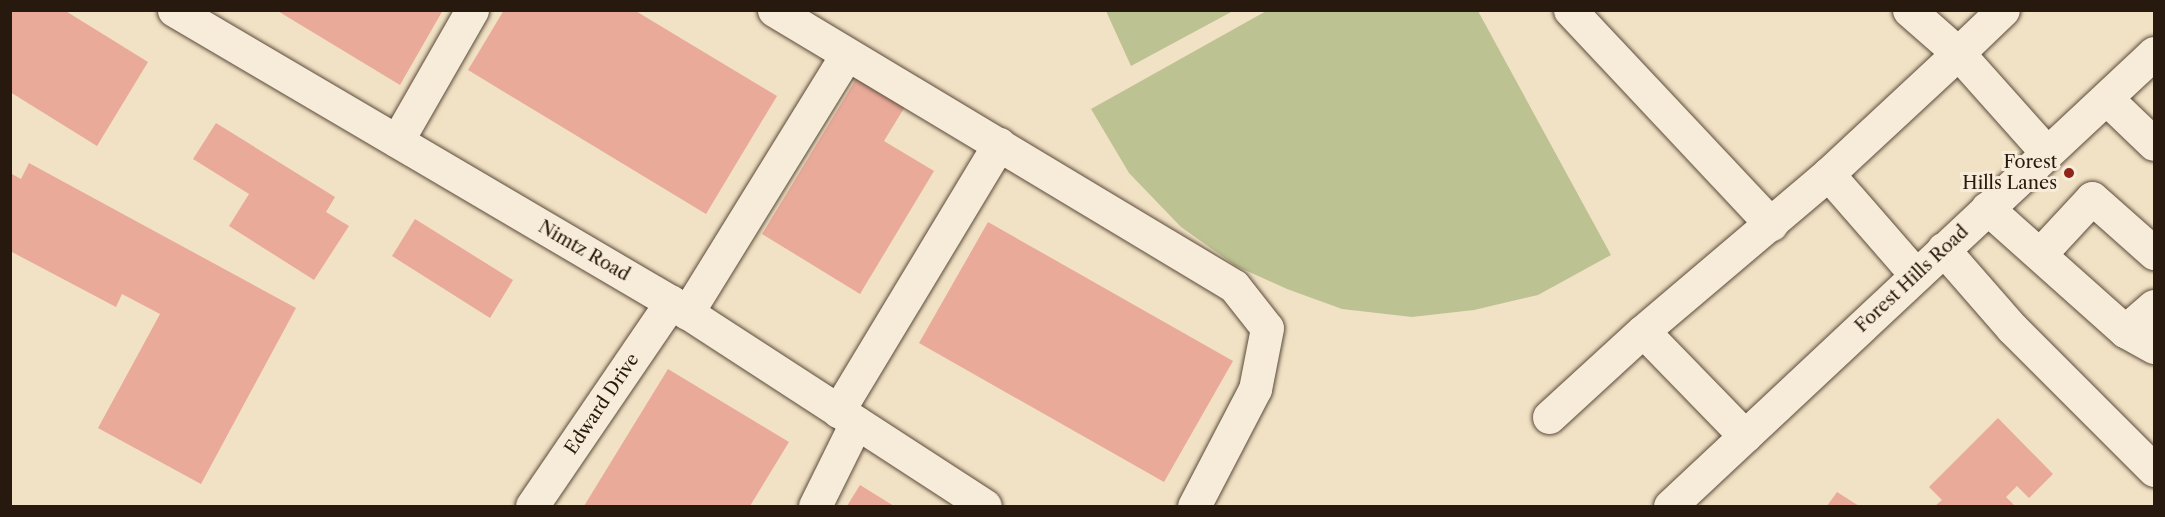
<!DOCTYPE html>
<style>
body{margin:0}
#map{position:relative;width:2165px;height:517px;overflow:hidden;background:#f2e2c5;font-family:"Libre Caslon Text",serif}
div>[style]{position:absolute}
.green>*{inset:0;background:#bdc292}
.building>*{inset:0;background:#e9aa9a}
.roads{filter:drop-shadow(0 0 2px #5a4b3b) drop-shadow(0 0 2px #5a4b3b)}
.minor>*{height:33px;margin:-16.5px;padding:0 16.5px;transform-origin:16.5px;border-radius:16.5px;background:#f7ecd9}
.dots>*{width:16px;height:16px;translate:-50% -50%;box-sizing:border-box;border:3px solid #f7ecd9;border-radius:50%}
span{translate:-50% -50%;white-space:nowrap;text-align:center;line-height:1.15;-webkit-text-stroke:6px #f7ecd9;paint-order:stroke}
.poi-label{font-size:18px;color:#27190d}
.right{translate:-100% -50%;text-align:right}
.street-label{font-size:18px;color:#27190d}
.frame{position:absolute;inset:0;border:12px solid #27190d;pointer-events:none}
</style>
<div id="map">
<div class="green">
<i style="clip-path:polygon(1268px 10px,1478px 11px,1611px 255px,1538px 295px,1474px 310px,1412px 317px,1342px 309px,1287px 289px,1236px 266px,1181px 227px,1129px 173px,1091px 109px)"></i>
<i style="clip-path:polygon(1106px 11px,1233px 11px,1131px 66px)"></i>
</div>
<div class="building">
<i style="clip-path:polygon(10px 10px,64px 10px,148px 62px,97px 146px,10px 92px)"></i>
<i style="clip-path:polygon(276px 10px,443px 10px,400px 85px)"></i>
<i style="clip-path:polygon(504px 10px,634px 10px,777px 96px,706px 214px,468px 70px)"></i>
<i style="clip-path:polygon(858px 76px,906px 105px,884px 141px,934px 171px,860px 294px,762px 234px)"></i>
<i style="clip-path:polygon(216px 123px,335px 197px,326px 212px,349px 226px,314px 280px,229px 226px,249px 194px,193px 159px)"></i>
<i style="clip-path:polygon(29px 163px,296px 308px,201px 484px,98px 428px,160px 314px,122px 294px,116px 307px,10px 251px,10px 173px,21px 179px)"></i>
<i style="clip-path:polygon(415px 219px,513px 280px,490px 318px,392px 256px)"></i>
<i style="clip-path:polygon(988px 222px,1233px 361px,1164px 482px,919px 343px)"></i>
<i style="clip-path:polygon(668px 369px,789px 442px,750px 506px,584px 506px)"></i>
<i style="clip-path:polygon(1998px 418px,2053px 474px,2029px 498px,2017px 486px,2006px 497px,2015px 506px,1935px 506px,1942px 500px,1929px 487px)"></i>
<i style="clip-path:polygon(860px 485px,894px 506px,847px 506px)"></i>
<i style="clip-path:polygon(1837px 492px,1859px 506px,1827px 506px)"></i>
</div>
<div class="roads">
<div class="minor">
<i style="left:174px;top:10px;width:576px;rotate:30.44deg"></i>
<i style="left:671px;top:302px;width:374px;rotate:33deg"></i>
<i style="left:774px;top:10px;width:536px;rotate:30.96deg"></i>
<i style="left:1234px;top:286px;width:53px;rotate:51.8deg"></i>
<i style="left:1267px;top:328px;width:62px;rotate:101.1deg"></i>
<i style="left:1255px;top:389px;width:132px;rotate:117.5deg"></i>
<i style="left:1570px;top:10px;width:294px;rotate:46.8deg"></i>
<i style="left:1909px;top:10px;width:65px;rotate:41.3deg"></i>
<i style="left:1958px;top:53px;width:62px;rotate:-43.7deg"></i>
<i style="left:2107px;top:99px;width:65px;rotate:43.8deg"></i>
<i style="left:397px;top:141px;width:151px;rotate:-60.2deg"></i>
<i style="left:1828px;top:174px;width:178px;rotate:-42.9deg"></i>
<i style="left:1958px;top:53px;width:134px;rotate:48.3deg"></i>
<i style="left:1987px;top:208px;width:185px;rotate:41.7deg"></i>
<i style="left:2125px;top:331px;width:38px;rotate:-41deg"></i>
<i style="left:1943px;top:249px;width:105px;rotate:48.9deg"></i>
<i style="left:2012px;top:328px;width:201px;rotate:45deg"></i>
<i style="left:2040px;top:254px;width:76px;rotate:-47.1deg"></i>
<i style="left:2092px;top:198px;width:83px;rotate:41.6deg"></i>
<i style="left:687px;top:313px;width:304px;rotate:-58.3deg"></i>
<i style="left:2125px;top:331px;width:33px;rotate:29deg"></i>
<i style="left:838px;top:411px;width:312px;rotate:-58.9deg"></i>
<i style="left:1549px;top:417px;width:127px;rotate:-42.5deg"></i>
<i style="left:1745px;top:436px;width:146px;rotate:-134.2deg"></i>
<i style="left:1643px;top:331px;width:243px;rotate:-40.3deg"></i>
<i style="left:1828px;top:174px;width:134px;rotate:48.9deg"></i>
<i style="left:532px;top:506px;width:247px;rotate:-55.7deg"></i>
<i style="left:815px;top:506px;width:93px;rotate:-63.7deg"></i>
<i style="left:1670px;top:506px;width:663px;rotate:-43.11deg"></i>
</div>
</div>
<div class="dots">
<i style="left:2069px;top:173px;background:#8f2418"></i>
</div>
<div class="poi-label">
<span class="right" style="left:2057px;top:173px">Forest<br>Hills Lanes</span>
</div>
<div class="street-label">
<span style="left:584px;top:251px;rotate:30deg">Nimtz Road</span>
<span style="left:1912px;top:279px;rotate:-43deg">Forest Hills Road</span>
<span style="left:602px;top:404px;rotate:-56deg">Edward Drive</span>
</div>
<div class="frame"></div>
</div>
